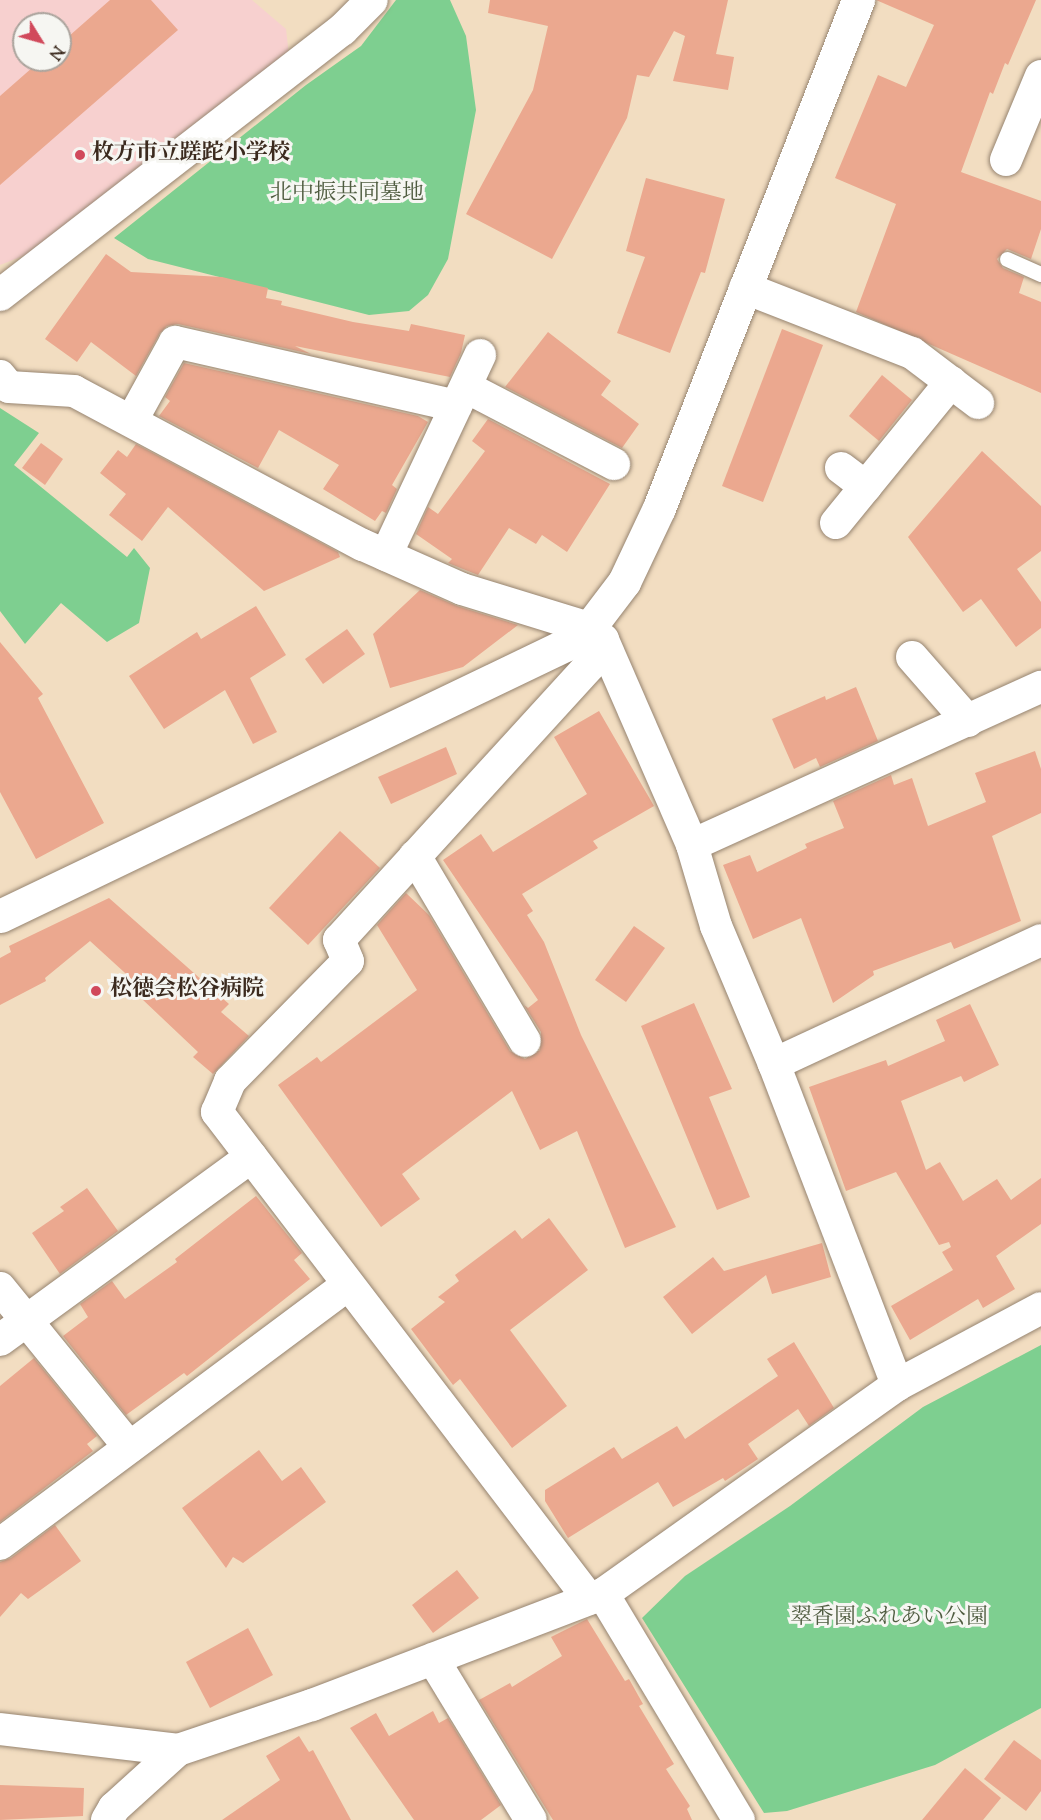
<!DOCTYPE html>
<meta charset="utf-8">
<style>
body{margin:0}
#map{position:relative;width:1041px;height:1820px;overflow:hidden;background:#f2ddc1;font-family:"Sorts Mill Goudy","Noto Serif JP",serif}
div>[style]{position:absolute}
.built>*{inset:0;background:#f7d0cf}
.green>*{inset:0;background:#7ecf90}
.building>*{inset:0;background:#eba88f}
.roads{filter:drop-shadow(0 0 2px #968470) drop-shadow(0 0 2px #968470)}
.service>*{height:15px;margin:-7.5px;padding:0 7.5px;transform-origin:7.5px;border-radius:7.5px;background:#fff}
.minor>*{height:32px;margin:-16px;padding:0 16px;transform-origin:16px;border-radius:16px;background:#fff}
.tertiary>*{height:33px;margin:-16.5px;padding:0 16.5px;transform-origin:16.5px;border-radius:16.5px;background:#fff}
.dots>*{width:16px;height:16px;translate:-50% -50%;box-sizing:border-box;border:3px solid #f6f6f2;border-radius:50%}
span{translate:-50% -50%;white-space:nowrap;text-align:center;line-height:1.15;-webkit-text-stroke:6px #f6f6f2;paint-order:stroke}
.poi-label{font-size:22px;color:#3b2a1e;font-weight:700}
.left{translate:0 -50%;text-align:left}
.park-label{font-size:22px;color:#4f5c40}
.north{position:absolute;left:12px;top:12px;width:60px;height:60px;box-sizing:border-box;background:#f6f6f2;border:2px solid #aba49d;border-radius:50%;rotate:127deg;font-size:16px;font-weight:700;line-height:24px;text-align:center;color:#3b2a1e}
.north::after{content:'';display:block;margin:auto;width:21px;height:27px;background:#d1495b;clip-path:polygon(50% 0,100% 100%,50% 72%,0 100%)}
</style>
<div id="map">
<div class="built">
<i style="clip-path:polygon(evenodd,0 0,252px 0,286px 29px,289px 55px,36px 251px,0 265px,0 0,24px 24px,60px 24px,60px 60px,24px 60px,24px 24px)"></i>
</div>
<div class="green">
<i style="clip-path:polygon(396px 0,450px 0,466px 36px,476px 110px,448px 259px,428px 295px,409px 311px,369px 315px,148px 259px,114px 238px,306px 85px,361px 46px)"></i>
<i style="clip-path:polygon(0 408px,39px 433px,14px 465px,127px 557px,134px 548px,150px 568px,139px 623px,107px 642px,61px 603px,25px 644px,0 611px)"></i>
<i style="clip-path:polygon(1041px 1345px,1041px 1708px,935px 1765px,787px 1811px,764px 1813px,642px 1618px,685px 1576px,790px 1506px,923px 1407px)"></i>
</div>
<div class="building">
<i style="clip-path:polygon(110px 0,151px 0,178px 30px,0 185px,0 96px,41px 60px,60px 60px,60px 44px)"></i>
<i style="clip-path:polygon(490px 0,728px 0,716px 54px,734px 57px,728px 90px,673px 81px,685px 36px,674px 31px,649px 77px,637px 75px,627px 118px,552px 259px,466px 214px,533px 90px,548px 26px,488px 13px)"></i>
<i style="clip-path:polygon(876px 0,1036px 0,1008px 65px,1005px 63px,993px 94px,990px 92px,961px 172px,1041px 201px,1041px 229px,1031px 259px,1007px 249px,997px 259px,1003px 268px,1024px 277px,1019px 293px,1041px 302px,1041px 393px,856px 312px,896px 204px,835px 178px,878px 75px,906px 87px,934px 25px)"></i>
<i style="clip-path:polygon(646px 178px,725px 199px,705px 273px,701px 272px,670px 353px,617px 333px,645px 257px,626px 251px)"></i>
<i style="clip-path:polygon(106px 254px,131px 272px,222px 277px,268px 288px,266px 298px,282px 301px,281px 305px,353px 322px,409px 331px,411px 324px,465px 335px,461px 353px,450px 377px,295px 346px,311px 354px,178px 324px,167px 326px,160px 333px,136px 376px,91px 342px,77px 362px,45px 339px)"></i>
<i style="clip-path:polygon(782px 329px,823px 345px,763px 502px,722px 486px)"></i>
<i style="clip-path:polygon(548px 332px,611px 381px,601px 395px,639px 424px,622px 448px,505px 387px)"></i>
<i style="clip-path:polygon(184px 363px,418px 416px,428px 422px,392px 485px,397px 489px,386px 513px,382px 511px,375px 521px,323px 489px,339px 465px,279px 430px,258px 468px,159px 416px,170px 401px,165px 397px)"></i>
<i style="clip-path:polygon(882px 375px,912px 400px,879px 441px,849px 416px)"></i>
<i style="clip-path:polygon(488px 419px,610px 484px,567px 552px,542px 535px,536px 544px,509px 528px,478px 575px,448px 563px,452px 559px,416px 534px,428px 507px,438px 514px,485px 451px,472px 441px)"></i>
<i style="clip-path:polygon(41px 443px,63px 459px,45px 485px,22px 468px)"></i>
<i style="clip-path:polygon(136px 444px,338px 552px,340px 557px,264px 591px,168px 507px,142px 541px,109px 515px,126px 494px,100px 473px,118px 450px,127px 457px)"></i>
<i style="clip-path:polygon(982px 451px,1041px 506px,1041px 551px,1017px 569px,1041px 602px,1041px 628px,1016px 647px,981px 599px,963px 612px,908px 537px)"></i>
<i style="clip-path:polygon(420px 590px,457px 606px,518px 625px,463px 667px,390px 688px,373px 634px)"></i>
<i style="clip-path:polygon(256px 606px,286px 655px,250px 678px,277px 732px,253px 744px,225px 690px,164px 729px,129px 676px,197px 632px,201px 639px)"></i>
<i style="clip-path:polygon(347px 629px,365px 654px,323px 684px,305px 659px)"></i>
<i style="clip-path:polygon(0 642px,43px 694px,38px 698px,104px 823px,36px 859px,0 792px)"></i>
<i style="clip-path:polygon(856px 687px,878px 741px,820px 767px,816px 758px,794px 769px,772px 719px,825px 696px,826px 700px)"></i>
<i style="clip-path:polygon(599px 711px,654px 806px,593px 841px,598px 848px,522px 894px,533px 911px,527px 915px,544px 942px,581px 1035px,676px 1227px,625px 1248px,577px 1131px,540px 1150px,512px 1091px,402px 1174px,420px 1199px,381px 1227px,278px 1085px,317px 1057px,321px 1062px,417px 990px,377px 925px,406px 893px,429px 915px,510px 1051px,525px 1059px,540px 1050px,541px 1032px,524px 1005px,528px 1008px,538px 1000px,443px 860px,481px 834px,493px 852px,587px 794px,554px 737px)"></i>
<i style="clip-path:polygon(446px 747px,457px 774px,391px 804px,378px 777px)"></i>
<i style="clip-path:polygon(1035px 751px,1041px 769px,1041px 813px,992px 836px,1021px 921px,954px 949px,951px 942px,873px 971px,874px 975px,833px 1003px,801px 918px,753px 939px,723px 865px,750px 855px,757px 872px,807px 848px,805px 844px,844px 828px,833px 801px,891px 775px,894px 785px,912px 778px,928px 826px,986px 802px,975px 773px)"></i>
<i style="clip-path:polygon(340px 831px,380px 868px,308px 945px,269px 908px)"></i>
<i style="clip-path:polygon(109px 898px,229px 1004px,221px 1012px,249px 1036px,213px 1074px,193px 1057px,198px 1052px,142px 999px,147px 993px,90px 941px,45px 978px,46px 981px,0 1005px,0 958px,11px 952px,9px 946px)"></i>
<i style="clip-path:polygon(634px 926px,665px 948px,626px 1002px,595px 980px)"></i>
<i style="clip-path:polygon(694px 1003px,732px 1089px,709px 1097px,750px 1197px,717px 1210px,641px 1026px)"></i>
<i style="clip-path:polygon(970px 1004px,999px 1065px,964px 1082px,961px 1076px,901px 1101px,926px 1170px,940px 1162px,963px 1201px,997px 1179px,1011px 1200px,1041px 1178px,1041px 1224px,996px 1256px,1015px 1289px,983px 1308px,978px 1299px,910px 1340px,891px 1306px,953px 1270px,942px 1252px,951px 1247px,949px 1242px,939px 1245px,896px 1172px,846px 1191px,809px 1087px,886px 1060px,888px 1066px,945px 1041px,936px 1020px)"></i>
<i style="clip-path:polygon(87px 1188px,118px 1231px,60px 1274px,32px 1233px,64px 1211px,60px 1207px)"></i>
<i style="clip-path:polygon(256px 1196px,302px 1253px,294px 1260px,310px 1279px,187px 1376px,184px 1373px,126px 1415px,63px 1336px,88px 1317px,80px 1304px,112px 1281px,125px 1299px,177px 1262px,175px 1259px)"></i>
<i style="clip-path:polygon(549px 1218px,588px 1270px,510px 1330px,567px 1406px,512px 1448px,460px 1379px,453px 1385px,411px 1329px,445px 1302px,438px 1297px,459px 1281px,455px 1275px,515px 1230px,522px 1239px)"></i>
<i style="clip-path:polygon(822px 1243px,831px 1277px,772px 1294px,766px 1275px,692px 1334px,663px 1297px,713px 1257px,724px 1271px)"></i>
<i style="clip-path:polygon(794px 1342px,834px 1408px,809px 1426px,798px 1409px,748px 1444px,758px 1459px,725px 1481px,723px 1478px,673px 1507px,658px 1482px,568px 1538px,545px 1501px,545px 1490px,614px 1447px,622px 1459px,677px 1426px,685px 1439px,778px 1376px,767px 1359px)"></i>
<i style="clip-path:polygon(34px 1358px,97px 1436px,87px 1444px,93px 1451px,0 1522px,0 1386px)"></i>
<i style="clip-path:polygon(259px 1450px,282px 1481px,301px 1467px,326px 1502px,243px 1563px,233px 1557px,226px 1568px,182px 1508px)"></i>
<i style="clip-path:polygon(55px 1525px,81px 1561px,28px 1599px,21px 1593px,0 1617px,0 1562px,11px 1558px)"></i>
<i style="clip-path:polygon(457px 1570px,479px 1598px,433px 1633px,412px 1605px)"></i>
<i style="clip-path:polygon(587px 1619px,625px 1681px,629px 1679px,643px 1704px,639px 1706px,674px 1764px,666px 1769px,690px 1806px,687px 1809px,692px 1820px,553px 1820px,479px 1700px,510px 1683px,512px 1687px,562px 1656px,551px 1637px)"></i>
<i style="clip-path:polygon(248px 1628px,273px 1675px,210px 1708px,186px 1662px)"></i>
<i style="clip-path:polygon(433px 1711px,439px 1723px,448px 1718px,501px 1805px,481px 1820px,414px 1820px,350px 1728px,376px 1713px,389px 1736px)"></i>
<i style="clip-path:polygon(299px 1736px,309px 1752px,313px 1750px,351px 1820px,222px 1820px,280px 1780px,266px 1756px)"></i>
<i style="clip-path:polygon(1014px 1740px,1041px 1760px,1041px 1791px,1026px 1811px,984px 1779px)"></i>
<i style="clip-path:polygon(965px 1768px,1001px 1798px,983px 1820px,922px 1820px)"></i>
<i style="clip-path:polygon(0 1785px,84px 1788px,83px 1816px,0 1820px)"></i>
</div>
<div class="roads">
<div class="service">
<i style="left:1007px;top:259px;width:37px;rotate:24deg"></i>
</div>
<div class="minor">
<i style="left:1006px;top:160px;width:91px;rotate:-67.4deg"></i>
<i style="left:745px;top:288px;width:179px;rotate:21.3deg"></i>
<i style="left:912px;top:353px;width:83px;rotate:37.1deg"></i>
<i style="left:0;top:295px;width:433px;rotate:-37.8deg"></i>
<i style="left:342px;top:30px;width:42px;rotate:-45deg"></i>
<i style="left:0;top:376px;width:14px;rotate:51deg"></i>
<i style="left:9px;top:387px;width:65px;rotate:3.5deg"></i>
<i style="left:74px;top:391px;width:327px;rotate:28.1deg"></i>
<i style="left:363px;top:545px;width:108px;rotate:24deg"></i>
<i style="left:462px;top:589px;width:133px;rotate:17.1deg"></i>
<i style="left:589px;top:628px;width:18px;rotate:41deg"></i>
<i style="left:603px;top:640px;width:223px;rotate:66.5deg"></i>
<i style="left:692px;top:845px;width:84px;rotate:73.5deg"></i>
<i style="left:716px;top:926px;width:150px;rotate:67.2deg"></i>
<i style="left:774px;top:1064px;width:344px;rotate:69deg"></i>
<i style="left:466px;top:387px;width:167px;rotate:27.5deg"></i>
<i style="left:132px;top:420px;width:89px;rotate:-61.1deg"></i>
<i style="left:175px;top:342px;width:288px;rotate:12.8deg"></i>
<i style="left:841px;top:468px;width:31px;rotate:37deg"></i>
<i style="left:836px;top:523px;width:182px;rotate:-50.8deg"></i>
<i style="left:386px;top:555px;width:221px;rotate:-64.8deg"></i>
<i style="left:912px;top:657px;width:85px;rotate:48.8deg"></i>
<i style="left:692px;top:845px;width:383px;rotate:-24.4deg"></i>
<i style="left:415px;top:856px;width:215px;rotate:59.3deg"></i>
<i style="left:774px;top:1064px;width:294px;rotate:-24.9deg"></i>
<i style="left:0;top:1288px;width:205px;rotate:50.9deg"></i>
<i style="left:0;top:1340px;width:311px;rotate:-36.1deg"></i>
<i style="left:0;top:1544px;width:434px;rotate:-36.7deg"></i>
<i style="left:603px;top:1594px;width:264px;rotate:59deg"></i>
<i style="left:589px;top:1599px;width:613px;rotate:-127.37deg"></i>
<i style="left:217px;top:1112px;width:34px;rotate:-67deg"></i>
<i style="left:230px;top:1081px;width:168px;rotate:-45.5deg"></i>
<i style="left:348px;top:961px;width:23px;rotate:-113deg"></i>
<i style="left:339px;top:940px;width:371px;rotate:-47.6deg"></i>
<i style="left:589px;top:666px;width:30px;rotate:-62deg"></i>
<i style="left:433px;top:1659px;width:188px;rotate:58.7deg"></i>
<i style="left:0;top:1729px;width:179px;rotate:6.7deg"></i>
<i style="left:107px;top:1820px;width:14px;rotate:-60deg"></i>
<i style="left:114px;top:1808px;width:86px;rotate:-42.2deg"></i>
<i style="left:178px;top:1750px;width:141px;rotate:-18.6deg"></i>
<i style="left:312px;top:1705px;width:311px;rotate:-20.9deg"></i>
<i style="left:603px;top:1594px;width:361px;rotate:-35.4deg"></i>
<i style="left:897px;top:1385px;width:163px;rotate:-28.1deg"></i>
</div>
<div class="tertiary">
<i style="left:0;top:916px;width:627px;rotate:-25.62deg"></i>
<i style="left:565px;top:645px;width:29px;rotate:-35deg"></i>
<i style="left:589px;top:628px;width:58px;rotate:-52.7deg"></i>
<i style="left:624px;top:582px;width:82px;rotate:-64.7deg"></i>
<i style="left:659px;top:508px;width:546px;rotate:-68.61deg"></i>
</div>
</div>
<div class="dots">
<i style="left:80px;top:155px;background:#d1495b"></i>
<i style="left:96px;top:991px;background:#d1495b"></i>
</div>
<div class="poi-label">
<span class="left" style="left:92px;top:155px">枚方市立蹉跎小学校</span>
<span class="left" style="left:110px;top:991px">松徳会松谷病院</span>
</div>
<div class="park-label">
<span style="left:347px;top:195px">北中振共同墓地</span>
<span style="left:889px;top:1619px">翠香園ふれあい公園</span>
</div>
<div class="north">N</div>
</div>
